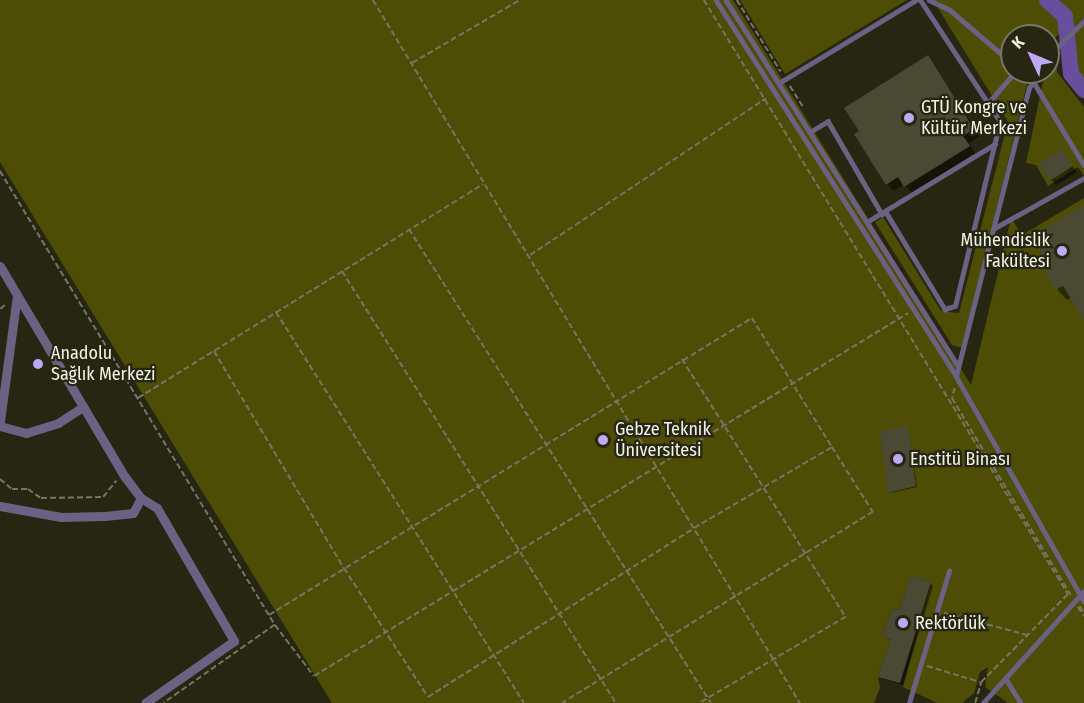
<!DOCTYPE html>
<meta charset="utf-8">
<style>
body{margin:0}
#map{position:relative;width:1084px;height:703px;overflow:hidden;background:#262612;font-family:"Fira Sans Condensed",sans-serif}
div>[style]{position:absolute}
.green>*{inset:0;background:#4e4d05}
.shadow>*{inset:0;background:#0007}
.river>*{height:16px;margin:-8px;padding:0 8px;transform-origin:8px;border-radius:8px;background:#684e9b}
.building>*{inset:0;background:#494934}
.path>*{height:1.5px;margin-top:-0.75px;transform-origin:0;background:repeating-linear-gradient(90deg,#757564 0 6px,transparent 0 9px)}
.lane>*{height:4.5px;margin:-2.25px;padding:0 2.25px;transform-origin:2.25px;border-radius:2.25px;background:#6b6183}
.street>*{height:9px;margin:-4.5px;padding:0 4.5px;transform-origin:4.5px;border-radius:4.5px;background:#6b6183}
.dots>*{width:16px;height:16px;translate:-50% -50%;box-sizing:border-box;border:3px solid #262612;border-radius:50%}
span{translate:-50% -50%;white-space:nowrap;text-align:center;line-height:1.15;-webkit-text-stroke:4.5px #262612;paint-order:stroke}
.poi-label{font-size:18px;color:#f3f4e7}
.left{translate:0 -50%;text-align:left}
.right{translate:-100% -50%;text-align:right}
.north{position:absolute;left:1000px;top:24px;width:60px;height:60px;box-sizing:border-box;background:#262612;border:2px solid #787867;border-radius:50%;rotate:314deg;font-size:16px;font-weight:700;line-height:24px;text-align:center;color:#f3f4e7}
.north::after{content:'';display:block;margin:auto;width:21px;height:27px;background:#bfa9f4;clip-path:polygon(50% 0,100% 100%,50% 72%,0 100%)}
</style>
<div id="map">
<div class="green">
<i style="clip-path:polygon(0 0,733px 0,971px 385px,1011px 218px,1022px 235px,1084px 198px,1084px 703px,1008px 703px,985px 687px,988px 667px,980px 672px,974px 693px,962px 703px,937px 703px,903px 687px,931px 582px,911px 576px,899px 610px,892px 609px,882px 636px,891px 639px,878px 677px,880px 688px,874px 703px,332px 703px,0 162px)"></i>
<i style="clip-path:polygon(740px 0,907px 0,785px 74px)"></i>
<i style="clip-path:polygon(933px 0,1084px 0,1084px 90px,1071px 74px,1066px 27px,1048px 45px,1048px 36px,1012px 36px,1012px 72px,1030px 72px,962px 348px,952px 345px,875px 222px,883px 217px,941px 311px,959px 313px,1008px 122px)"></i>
<i style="clip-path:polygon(1057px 52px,1057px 72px,1084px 107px,1084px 176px,1078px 167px,1048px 186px,1036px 165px,1026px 163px,1045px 72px)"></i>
</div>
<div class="shadow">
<i style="clip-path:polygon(928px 57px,980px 136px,969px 143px,975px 153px,912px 193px,904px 184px,894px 191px,887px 184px)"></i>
<i style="clip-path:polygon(1062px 151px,1077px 172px,1056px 185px,1051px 180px)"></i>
<i style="clip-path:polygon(1084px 206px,1084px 317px,1072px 297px,1067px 300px,1057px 289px,1051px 266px)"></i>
<i style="clip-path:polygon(908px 428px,917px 487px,890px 493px,889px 492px)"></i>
<i style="clip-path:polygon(930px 583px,933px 586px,903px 685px,883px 679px,880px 676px,893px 641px,884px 636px,900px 611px)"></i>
</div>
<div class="river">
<i style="left:1047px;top:0;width:24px;rotate:42deg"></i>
<i style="left:1065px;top:16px;width:58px;rotate:84.1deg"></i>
<i style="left:1071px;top:74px;width:21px;rotate:51deg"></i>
</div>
<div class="building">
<i style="clip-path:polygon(928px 55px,974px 129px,963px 136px,970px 146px,904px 187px,898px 177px,886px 185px,854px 134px,859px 131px,844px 108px)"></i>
<i style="clip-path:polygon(1062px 149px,1073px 166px,1050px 181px,1039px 164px)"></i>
<i style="clip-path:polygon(1084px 205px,1084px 320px,1063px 286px,1055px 290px,1043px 269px,1049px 265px,1031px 237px)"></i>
<i style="clip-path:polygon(908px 426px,916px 486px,888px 493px,880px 431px)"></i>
<i style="clip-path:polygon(911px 576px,931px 582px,900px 683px,878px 677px,891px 639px,882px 636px,892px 609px,899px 610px)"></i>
</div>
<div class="path">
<i style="left:373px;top:0;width:823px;rotate:58.73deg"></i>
<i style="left:704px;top:0;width:697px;rotate:58.5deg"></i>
<i style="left:737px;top:0;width:84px;rotate:58.6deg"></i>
<i style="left:412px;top:63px;width:125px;rotate:-30.3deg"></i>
<i style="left:790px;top:86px;width:25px;rotate:58deg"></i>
<i style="left:0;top:171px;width:531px;rotate:58.8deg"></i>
<i style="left:275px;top:625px;width:136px;rotate:144.9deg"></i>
<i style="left:409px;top:229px;width:562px;rotate:57.5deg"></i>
<i style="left:530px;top:255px;width:283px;rotate:-33.6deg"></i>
<i style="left:342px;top:271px;width:512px;rotate:57.61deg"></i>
<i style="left:0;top:309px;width:8px;rotate:-40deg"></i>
<i style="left:276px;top:312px;width:463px;rotate:57.6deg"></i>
<i style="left:214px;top:351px;width:253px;rotate:59.1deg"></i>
<i style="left:344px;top:568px;width:154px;rotate:56.9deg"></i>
<i style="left:428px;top:697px;width:315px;rotate:-32.4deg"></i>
<i style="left:694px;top:528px;width:160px;rotate:-30.4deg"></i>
<i style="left:832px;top:447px;width:77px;rotate:57.8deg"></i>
<i style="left:873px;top:512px;width:365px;rotate:148.4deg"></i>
<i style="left:682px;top:359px;width:306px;rotate:57.6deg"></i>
<i style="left:846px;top:617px;width:169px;rotate:149.5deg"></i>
<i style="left:955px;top:388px;width:10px;rotate:107deg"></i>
<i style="left:952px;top:398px;width:230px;rotate:58.9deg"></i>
<i style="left:138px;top:398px;width:406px;rotate:-31.8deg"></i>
<i style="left:0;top:479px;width:16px;rotate:40deg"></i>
<i style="left:12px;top:489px;width:16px"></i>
<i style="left:28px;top:489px;width:16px;rotate:35deg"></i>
<i style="left:41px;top:498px;width:62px;rotate:-0.9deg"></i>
<i style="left:103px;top:497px;width:21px;rotate:-51deg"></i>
<i style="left:1080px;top:606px;width:8px;rotate:60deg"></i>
<i style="left:1078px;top:607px;width:11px;rotate:56deg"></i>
<i style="left:944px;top:613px;width:86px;rotate:14.8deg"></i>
<i style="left:269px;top:615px;width:567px;rotate:-31.59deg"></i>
<i style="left:752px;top:318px;width:152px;rotate:58.2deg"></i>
<i style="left:275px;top:625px;width:64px;rotate:52.6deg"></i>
<i style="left:314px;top:676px;width:696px;rotate:-31.43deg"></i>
<i style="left:927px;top:666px;width:55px;rotate:16.8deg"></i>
<i style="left:975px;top:703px;width:22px;rotate:-74deg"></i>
<i style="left:981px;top:682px;width:125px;rotate:-45.3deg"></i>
</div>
<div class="lane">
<i style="left:716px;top:0;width:446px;rotate:57.4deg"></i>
<i style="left:956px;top:376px;width:259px;rotate:60.4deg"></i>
<i style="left:726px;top:0;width:432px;rotate:57.6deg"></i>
<i style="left:929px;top:0;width:23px;rotate:25deg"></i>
<i style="left:950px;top:10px;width:82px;rotate:40.5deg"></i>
<i style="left:1048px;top:56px;width:50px;rotate:-44.2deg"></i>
<i style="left:1023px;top:72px;width:13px;rotate:42deg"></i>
<i style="left:1033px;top:81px;width:98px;rotate:58.7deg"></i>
<i style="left:779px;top:83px;width:160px;rotate:-31.2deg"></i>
<i style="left:989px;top:102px;width:40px;rotate:-49deg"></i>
<i style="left:810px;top:132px;width:21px;rotate:-31deg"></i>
<i style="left:828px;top:121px;width:108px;rotate:59.9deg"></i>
<i style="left:886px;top:212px;width:114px;rotate:58.7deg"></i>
<i style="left:945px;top:309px;width:10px;rotate:-17deg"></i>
<i style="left:955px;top:306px;width:189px;rotate:-76.3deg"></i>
<i style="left:1000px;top:122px;width:146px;rotate:-123.3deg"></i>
<i style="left:867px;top:222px;width:150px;rotate:-31.4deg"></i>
<i style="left:993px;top:229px;width:104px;rotate:-29.3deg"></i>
<i style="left:956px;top:376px;width:297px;rotate:-75.8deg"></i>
<i style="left:1029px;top:88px;width:19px;rotate:-58deg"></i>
<i style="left:1006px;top:679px;width:28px;rotate:58deg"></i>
<i style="left:909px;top:703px;width:138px;rotate:-73.1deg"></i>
<i style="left:983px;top:703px;width:151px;rotate:-48deg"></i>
</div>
<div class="street">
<i style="left:0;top:266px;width:245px;rotate:59.4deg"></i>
<i style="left:125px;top:477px;width:26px;rotate:53deg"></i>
<i style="left:141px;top:498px;width:19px;rotate:32deg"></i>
<i style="left:157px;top:508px;width:154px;rotate:59.9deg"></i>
<i style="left:234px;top:641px;width:108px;rotate:145.1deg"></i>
<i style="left:0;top:421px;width:127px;rotate:-82.3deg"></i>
<i style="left:0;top:426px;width:27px;rotate:15deg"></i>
<i style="left:26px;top:433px;width:34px;rotate:-17deg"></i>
<i style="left:58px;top:423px;width:30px;rotate:-33deg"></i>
<i style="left:0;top:506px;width:62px;rotate:10.2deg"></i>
<i style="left:61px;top:517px;width:44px;rotate:-1.3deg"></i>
<i style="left:105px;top:516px;width:28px;rotate:-6deg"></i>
<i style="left:133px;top:513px;width:17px;rotate:-62deg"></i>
</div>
<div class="dots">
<i style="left:909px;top:118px;background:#bfa9f4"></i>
<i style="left:1062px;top:251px;background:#bfa9f4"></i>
<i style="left:38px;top:364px;background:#bfa9f4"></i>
<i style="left:603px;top:440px;background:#bfa9f4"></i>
<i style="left:898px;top:459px;background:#bfa9f4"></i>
<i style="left:903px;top:623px;background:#bfa9f4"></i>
</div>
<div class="poi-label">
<span class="left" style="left:921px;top:118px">GTÜ Kongre ve<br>Kültür Merkezi</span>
<span class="right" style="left:1050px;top:251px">Mühendislik<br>Fakültesi</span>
<span class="left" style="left:51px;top:364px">Anadolu<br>Sağlık Merkezi</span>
<span class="left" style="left:615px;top:440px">Gebze Teknik<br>Üniversitesi</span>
<span class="left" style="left:910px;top:459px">Enstitü Binası</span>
<span class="left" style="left:915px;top:623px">Rektörlük</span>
</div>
<div class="north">K</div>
</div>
